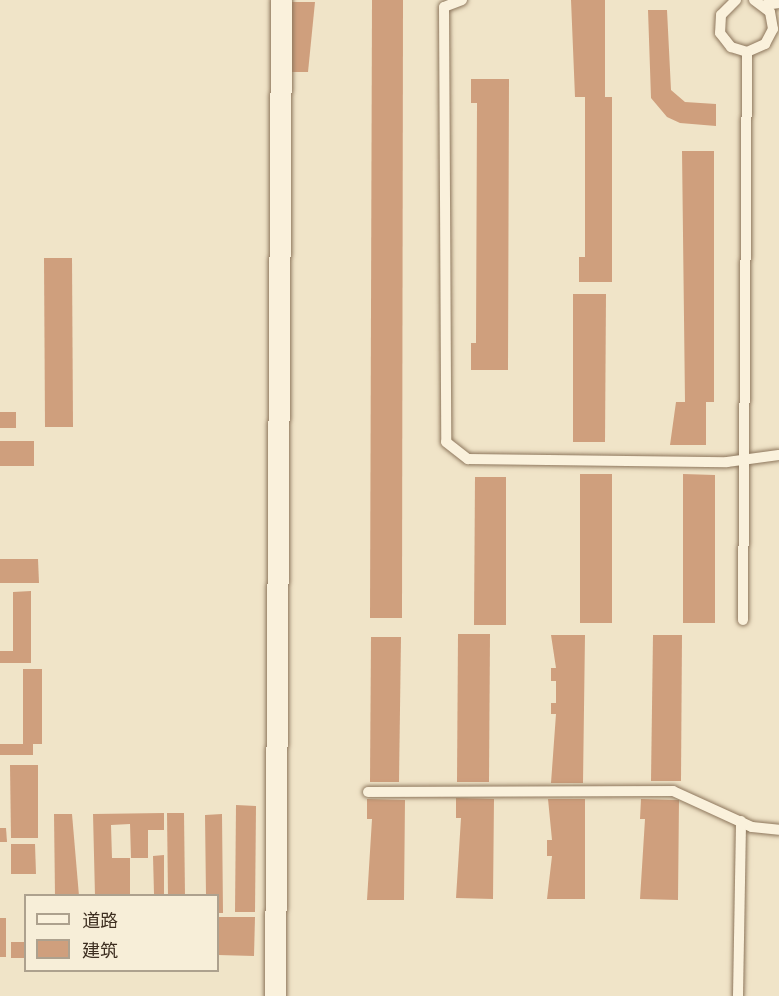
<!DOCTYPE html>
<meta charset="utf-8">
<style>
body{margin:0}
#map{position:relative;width:779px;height:996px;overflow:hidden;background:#f0e4c8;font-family:Lora,"Noto Sans SC",serif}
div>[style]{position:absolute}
.building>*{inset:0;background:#cf9f7d}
.roads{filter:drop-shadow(0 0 2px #8d765c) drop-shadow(0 0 2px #8d765c)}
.service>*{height:10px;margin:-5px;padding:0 5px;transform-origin:5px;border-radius:5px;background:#faf1dc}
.minor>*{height:21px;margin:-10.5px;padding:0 10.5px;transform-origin:10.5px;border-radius:10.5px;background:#faf1dc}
span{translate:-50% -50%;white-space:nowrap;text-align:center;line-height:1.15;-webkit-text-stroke:4.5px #f7eed8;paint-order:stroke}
.legend{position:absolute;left:24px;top:894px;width:195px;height:78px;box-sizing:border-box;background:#f7eed8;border:2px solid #ada18e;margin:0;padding:8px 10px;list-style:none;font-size:18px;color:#3d2e20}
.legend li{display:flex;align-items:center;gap:12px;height:30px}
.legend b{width:30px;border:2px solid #ada18e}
</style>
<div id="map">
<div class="building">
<i style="clip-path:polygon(372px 0,403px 0,402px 618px,370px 618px)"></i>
<i style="clip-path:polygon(571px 0,605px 0,605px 97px,612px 97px,612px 282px,579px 282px,579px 257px,585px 257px,585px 97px,575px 97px)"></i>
<i style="clip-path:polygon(291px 2px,315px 2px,308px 72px,291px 72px)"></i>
<i style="clip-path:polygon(648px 10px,667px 10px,671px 90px,685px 102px,716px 104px,716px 126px,680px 123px,667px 117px,651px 98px)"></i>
<i style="clip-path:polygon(471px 79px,509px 79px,508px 370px,471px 370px,471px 343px,476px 343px,477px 103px,471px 103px)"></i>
<i style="clip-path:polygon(682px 151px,714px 151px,714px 402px,706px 402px,706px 445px,670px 445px,676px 402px,685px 402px)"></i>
<i style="clip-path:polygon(44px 258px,72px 258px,73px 427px,45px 427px)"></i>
<i style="clip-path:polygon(573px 294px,606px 294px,605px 442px,573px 442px)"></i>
<i style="clip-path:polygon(0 412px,16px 412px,16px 428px,0 428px)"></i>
<i style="clip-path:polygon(0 441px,34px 441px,34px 466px,0 466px)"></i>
<i style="clip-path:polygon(580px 474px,612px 474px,612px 623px,580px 623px)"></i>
<i style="clip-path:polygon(683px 474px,715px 475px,715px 623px,683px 623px)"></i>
<i style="clip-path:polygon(475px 477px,506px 477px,506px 625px,474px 625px)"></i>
<i style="clip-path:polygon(0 559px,38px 559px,39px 583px,0 583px)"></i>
<i style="clip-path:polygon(31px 591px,31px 663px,0 663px,0 651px,13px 651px,13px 592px)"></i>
<i style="clip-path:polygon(458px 634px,490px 634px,489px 782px,457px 782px)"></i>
<i style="clip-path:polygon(551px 635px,585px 635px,583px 783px,551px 783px,556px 714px,551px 714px,551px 703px,556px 703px,556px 681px,551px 681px,551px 668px,556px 668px)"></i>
<i style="clip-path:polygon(653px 635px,682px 635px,681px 781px,651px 781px)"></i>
<i style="clip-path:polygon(371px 637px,401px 637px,399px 782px,370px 782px)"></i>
<i style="clip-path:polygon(23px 669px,42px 669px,42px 744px,33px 744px,33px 755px,0 755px,0 744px,23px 744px)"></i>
<i style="clip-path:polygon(10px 765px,38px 765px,38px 838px,11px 838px)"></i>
<i style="clip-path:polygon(456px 798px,494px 799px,493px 899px,456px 898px,461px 818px,456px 818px)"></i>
<i style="clip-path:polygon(367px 799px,405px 800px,404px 900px,367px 900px,372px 819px,367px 819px)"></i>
<i style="clip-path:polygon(548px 799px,585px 799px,585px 899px,547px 899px,552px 856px,547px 856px,547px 840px,552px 840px)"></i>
<i style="clip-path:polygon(641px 799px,679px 800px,678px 900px,640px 899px,645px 819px,640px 819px)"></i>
<i style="clip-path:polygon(236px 805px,256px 806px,255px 912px,235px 912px)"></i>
<i style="clip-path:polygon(164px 813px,164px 830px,148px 830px,148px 858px,131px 858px,130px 824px,111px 825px,112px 858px,130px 858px,130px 896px,95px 896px,93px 814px)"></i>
<i style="clip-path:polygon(167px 813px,184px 813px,185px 896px,168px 896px)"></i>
<i style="clip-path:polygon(54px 814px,72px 814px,79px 896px,55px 896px)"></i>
<i style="clip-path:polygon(222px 814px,223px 913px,218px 913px,218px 896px,206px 896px,205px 815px)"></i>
<i style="clip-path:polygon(0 828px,6px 828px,7px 842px,0 842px)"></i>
<i style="clip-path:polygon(11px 844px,35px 844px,36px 874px,11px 874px)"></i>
<i style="clip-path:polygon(164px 855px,164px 894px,154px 894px,153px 856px)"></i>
<i style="clip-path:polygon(218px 917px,255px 917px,254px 956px,218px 955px)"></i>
<i style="clip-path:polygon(0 918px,6px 918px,6px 957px,0 957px)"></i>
<i style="clip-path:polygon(11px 942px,26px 942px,26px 958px,11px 958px)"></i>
</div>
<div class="roads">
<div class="service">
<i style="left:462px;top:0;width:19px;rotate:159deg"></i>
<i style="left:444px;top:7px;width:435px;rotate:89.7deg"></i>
<i style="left:446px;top:442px;width:28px;rotate:38deg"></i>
<i style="left:468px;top:459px;width:259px;rotate:0.7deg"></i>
<i style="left:727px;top:462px;width:52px;rotate:-7.7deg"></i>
<i style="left:736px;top:0;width:21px;rotate:135deg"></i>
<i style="left:721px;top:15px;width:18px;rotate:93deg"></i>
<i style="left:720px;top:33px;width:18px;rotate:52deg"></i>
<i style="left:731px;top:47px;width:17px;rotate:17deg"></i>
<i style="left:747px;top:52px;width:20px;rotate:-24deg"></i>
<i style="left:765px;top:44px;width:17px;rotate:-62deg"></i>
<i style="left:773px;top:29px;width:17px;rotate:-100deg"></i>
<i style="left:770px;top:12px;width:20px;rotate:-143deg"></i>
<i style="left:765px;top:5px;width:14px;rotate:-8deg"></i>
<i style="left:743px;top:620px;width:568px;rotate:-89.6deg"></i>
<i style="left:368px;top:792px;width:305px;rotate:-0.2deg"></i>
<i style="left:673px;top:791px;width:87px;rotate:24.5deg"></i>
<i style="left:752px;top:827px;width:27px;rotate:6deg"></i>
<i style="left:738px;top:996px;width:175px;rotate:-89deg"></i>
</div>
<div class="minor">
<i style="left:275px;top:996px;width:996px;rotate:-89.65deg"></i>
</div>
</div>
<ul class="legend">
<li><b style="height:8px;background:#faf1dc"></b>道路</li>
<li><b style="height:16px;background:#cf9f7d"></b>建筑</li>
</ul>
</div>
